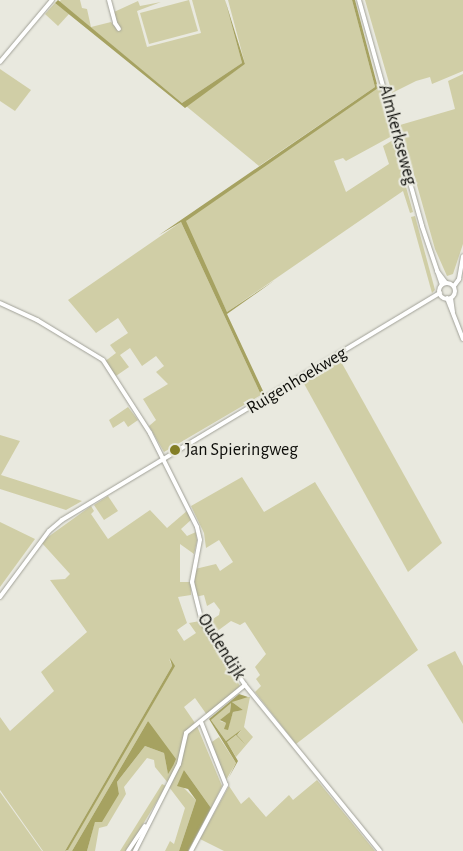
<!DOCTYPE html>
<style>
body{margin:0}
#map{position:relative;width:463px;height:851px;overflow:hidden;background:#e9e9df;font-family:"Alegreya Sans",sans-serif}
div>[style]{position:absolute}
.green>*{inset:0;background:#d0cea6}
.water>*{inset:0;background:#a6a261}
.roads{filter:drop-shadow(0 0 1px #a1a198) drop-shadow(0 0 1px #a1a198)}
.minor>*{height:4px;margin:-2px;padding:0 2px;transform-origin:2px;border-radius:2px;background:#fff}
.minor>.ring{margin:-2px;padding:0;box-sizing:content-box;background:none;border:4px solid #fff;border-radius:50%}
.dots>*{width:14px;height:14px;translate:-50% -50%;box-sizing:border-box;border:2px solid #e9e9df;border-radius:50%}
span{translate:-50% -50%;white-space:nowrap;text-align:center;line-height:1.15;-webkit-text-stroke:4.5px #e9e9df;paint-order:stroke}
.street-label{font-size:18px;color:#0d0d09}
.poi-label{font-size:18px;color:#0d0d09}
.left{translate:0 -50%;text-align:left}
</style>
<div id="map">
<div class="green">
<i style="clip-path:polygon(61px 0,80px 0,82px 8px,87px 9px,91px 27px,111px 22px,119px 31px,114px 12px,138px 1px,140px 6px,161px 2px,137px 11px,147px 47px,201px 33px,192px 0,225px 0,242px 63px,182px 103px,59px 2px)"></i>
<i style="clip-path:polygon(189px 0,198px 31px,149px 44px,140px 13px)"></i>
<i style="clip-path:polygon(228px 0,352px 0,375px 87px,259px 166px,186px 106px,245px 64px)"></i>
<i style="clip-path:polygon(365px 0,463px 0,463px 71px,432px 84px,430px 77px,416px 81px,392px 93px)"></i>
<i style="clip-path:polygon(55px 3px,69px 14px,58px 26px,45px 14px)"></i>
<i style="clip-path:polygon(0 69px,31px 90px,15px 111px,0 101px)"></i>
<i style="clip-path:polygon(463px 74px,463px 244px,453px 274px,447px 276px,435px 249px,400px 125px,455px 109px,448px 81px)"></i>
<i style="clip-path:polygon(379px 85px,392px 136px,346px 161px,343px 158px,334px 161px,346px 192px,389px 164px,383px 146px,393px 140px,413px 212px,410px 213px,403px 191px,227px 312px,185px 223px,187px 219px)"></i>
<i style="clip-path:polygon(415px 216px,435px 290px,432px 293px,411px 217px)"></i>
<i style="clip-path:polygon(181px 222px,261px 395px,164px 452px,149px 426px,156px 420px,143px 399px,168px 384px,156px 372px,164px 366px,156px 356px,142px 366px,130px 348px,120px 355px,129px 367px,113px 378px,104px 362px,116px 353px,110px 345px,128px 333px,118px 318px,96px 333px,68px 300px)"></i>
<i style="clip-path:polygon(339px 358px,442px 543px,408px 572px,302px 380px)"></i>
<i style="clip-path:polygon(128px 407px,138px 420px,128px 427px,124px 421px,113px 428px,109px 420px)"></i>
<i style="clip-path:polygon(0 435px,20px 441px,1px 475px,82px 501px,66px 510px,0 489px)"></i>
<i style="clip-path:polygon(242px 477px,264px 512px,315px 482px,418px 650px,296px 744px,255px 692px,261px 686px,256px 679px,260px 675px,255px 667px,266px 654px,245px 622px,240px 625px,231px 621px,212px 635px,205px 624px,219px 615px,220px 610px,214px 602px,207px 606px,204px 595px,195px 597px,195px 569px,216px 564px,220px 571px,233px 562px,219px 540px,206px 548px,204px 533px,191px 506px)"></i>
<i style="clip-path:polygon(108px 496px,118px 511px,104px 520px,94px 505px)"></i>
<i style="clip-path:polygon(91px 506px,94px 511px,91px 514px,108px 539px,150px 510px,167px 528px,188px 510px,192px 519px,181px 529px,187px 536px,196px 532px,197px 541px,194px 554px,180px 544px,180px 582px,191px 582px,191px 595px,178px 597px,187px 623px,177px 630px,184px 641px,196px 633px,189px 623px,200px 621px,240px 686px,207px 715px,195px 698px,184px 707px,195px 723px,185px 732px,179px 763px,168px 783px,155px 767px,154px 760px,147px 758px,124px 787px,126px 794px,107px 826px,99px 828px,95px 851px,87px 851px,95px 821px,119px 794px,117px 782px,145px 746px,164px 753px,168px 773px,173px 766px,148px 721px,72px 851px,67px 851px,174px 666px,169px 659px,172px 666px,65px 851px,43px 851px,0 790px,0 717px,10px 731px,54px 691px,41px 672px,87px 632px,50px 580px,65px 579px,70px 574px,41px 542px)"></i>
<i style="clip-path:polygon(0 522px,35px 539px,0 587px)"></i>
<i style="clip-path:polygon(455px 651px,463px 666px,463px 724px,427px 665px)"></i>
<i style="clip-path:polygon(239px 697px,250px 697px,244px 727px,253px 737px,236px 757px,227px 742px,236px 735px,241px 740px,237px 735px,241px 731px,226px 741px,211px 720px,231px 702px,230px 712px,220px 721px,226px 723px,225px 726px,229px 725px,233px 712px,243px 710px,232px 702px)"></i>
<i style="clip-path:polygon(197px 726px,222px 786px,190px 851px,188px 851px,211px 808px,184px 770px,184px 788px,196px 800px,179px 851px,165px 851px,170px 841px,174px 844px,185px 808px,169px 787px,182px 761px,186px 736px)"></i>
<i style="clip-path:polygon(219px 737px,236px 763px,226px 780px,209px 744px)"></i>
<i style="clip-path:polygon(317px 780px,375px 851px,224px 851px,200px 839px,229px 786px,241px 804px,249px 797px,266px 817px,289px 795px,293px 800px)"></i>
<i style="clip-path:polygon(162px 784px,166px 786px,127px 851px,120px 851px)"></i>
<i style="clip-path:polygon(0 792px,42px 851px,0 851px)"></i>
</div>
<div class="water">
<i style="clip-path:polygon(58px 0,182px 103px,242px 63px,225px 0,245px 64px,185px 108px,55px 3px)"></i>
<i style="clip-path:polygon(352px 0,355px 0,378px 88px,186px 221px,227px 312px,275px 280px,227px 314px,264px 393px,261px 395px,181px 222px,159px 235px,375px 87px)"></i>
<i style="clip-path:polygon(170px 658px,175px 666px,68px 850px,65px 851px,172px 666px)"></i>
<i style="clip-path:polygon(239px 694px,248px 697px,232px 702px,243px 710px,233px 712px,228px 730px,224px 729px,226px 723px,220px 720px,230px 712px,231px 703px,211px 720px,226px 741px,241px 730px,237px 735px,245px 744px,236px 735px,227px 742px,238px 761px,228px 779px,236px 763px,209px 719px)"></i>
<i style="clip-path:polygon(148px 721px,176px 759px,173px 766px,168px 774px,164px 753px,145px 746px,117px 782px,119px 794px,102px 822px,95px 822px,87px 851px,72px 851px)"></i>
<i style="clip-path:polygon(184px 770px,211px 808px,188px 851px,179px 851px,196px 800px,188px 789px,177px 786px)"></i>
</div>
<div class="roads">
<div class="minor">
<i style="left:109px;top:0;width:24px;rotate:75deg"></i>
<i style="left:115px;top:23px;width:7px;rotate:56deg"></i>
<i style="left:359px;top:0;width:235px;rotate:74.4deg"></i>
<i style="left:422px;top:226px;width:62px;rotate:71.3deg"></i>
<i style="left:0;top:62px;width:81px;rotate:-50deg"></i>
<i style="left:437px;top:271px;width:15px;rotate:53deg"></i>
<i class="ring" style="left:439px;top:283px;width:12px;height:12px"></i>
<i style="left:454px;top:286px;width:9px;rotate:-54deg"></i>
<i style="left:459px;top:279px;width:23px;rotate:-80deg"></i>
<i style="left:447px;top:298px;width:44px;rotate:68.7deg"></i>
<i style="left:451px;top:298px;width:14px;rotate:82deg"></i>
<i style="left:0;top:303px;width:41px;rotate:24.7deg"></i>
<i style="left:37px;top:320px;width:77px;rotate:31.2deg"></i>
<i style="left:103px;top:360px;width:87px;rotate:57.2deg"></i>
<i style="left:150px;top:433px;width:105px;rotate:63.4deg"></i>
<i style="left:197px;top:527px;width:13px;rotate:77deg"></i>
<i style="left:200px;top:540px;width:43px;rotate:100.8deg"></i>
<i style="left:192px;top:582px;width:41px;rotate:76deg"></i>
<i style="left:202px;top:622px;width:76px;rotate:55.7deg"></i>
<i style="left:245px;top:685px;width:214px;rotate:50.9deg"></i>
<i style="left:0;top:597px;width:82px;rotate:-53.4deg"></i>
<i style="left:49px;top:531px;width:17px;rotate:-40deg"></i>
<i style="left:62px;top:520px;width:441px;rotate:-31deg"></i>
<i style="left:128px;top:851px;width:30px;rotate:-56deg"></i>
<i style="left:135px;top:851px;width:97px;rotate:-63.2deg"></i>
<i style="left:179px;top:764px;width:32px;rotate:-77deg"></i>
<i style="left:186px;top:733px;width:76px;rotate:-39.1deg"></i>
<i style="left:191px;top:851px;width:75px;rotate:-62.1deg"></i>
<i style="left:226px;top:785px;width:68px;rotate:-111.6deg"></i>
</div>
</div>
<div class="dots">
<i style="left:175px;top:450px;background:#837e25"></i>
</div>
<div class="street-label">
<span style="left:397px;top:135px;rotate:75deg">Almkerkseweg</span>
<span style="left:297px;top:381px;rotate:-31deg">Ruigenhoekweg</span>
<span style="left:221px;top:647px;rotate:58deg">Oudendijk</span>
</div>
<div class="poi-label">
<span class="left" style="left:185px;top:450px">Jan Spieringweg</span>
</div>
</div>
